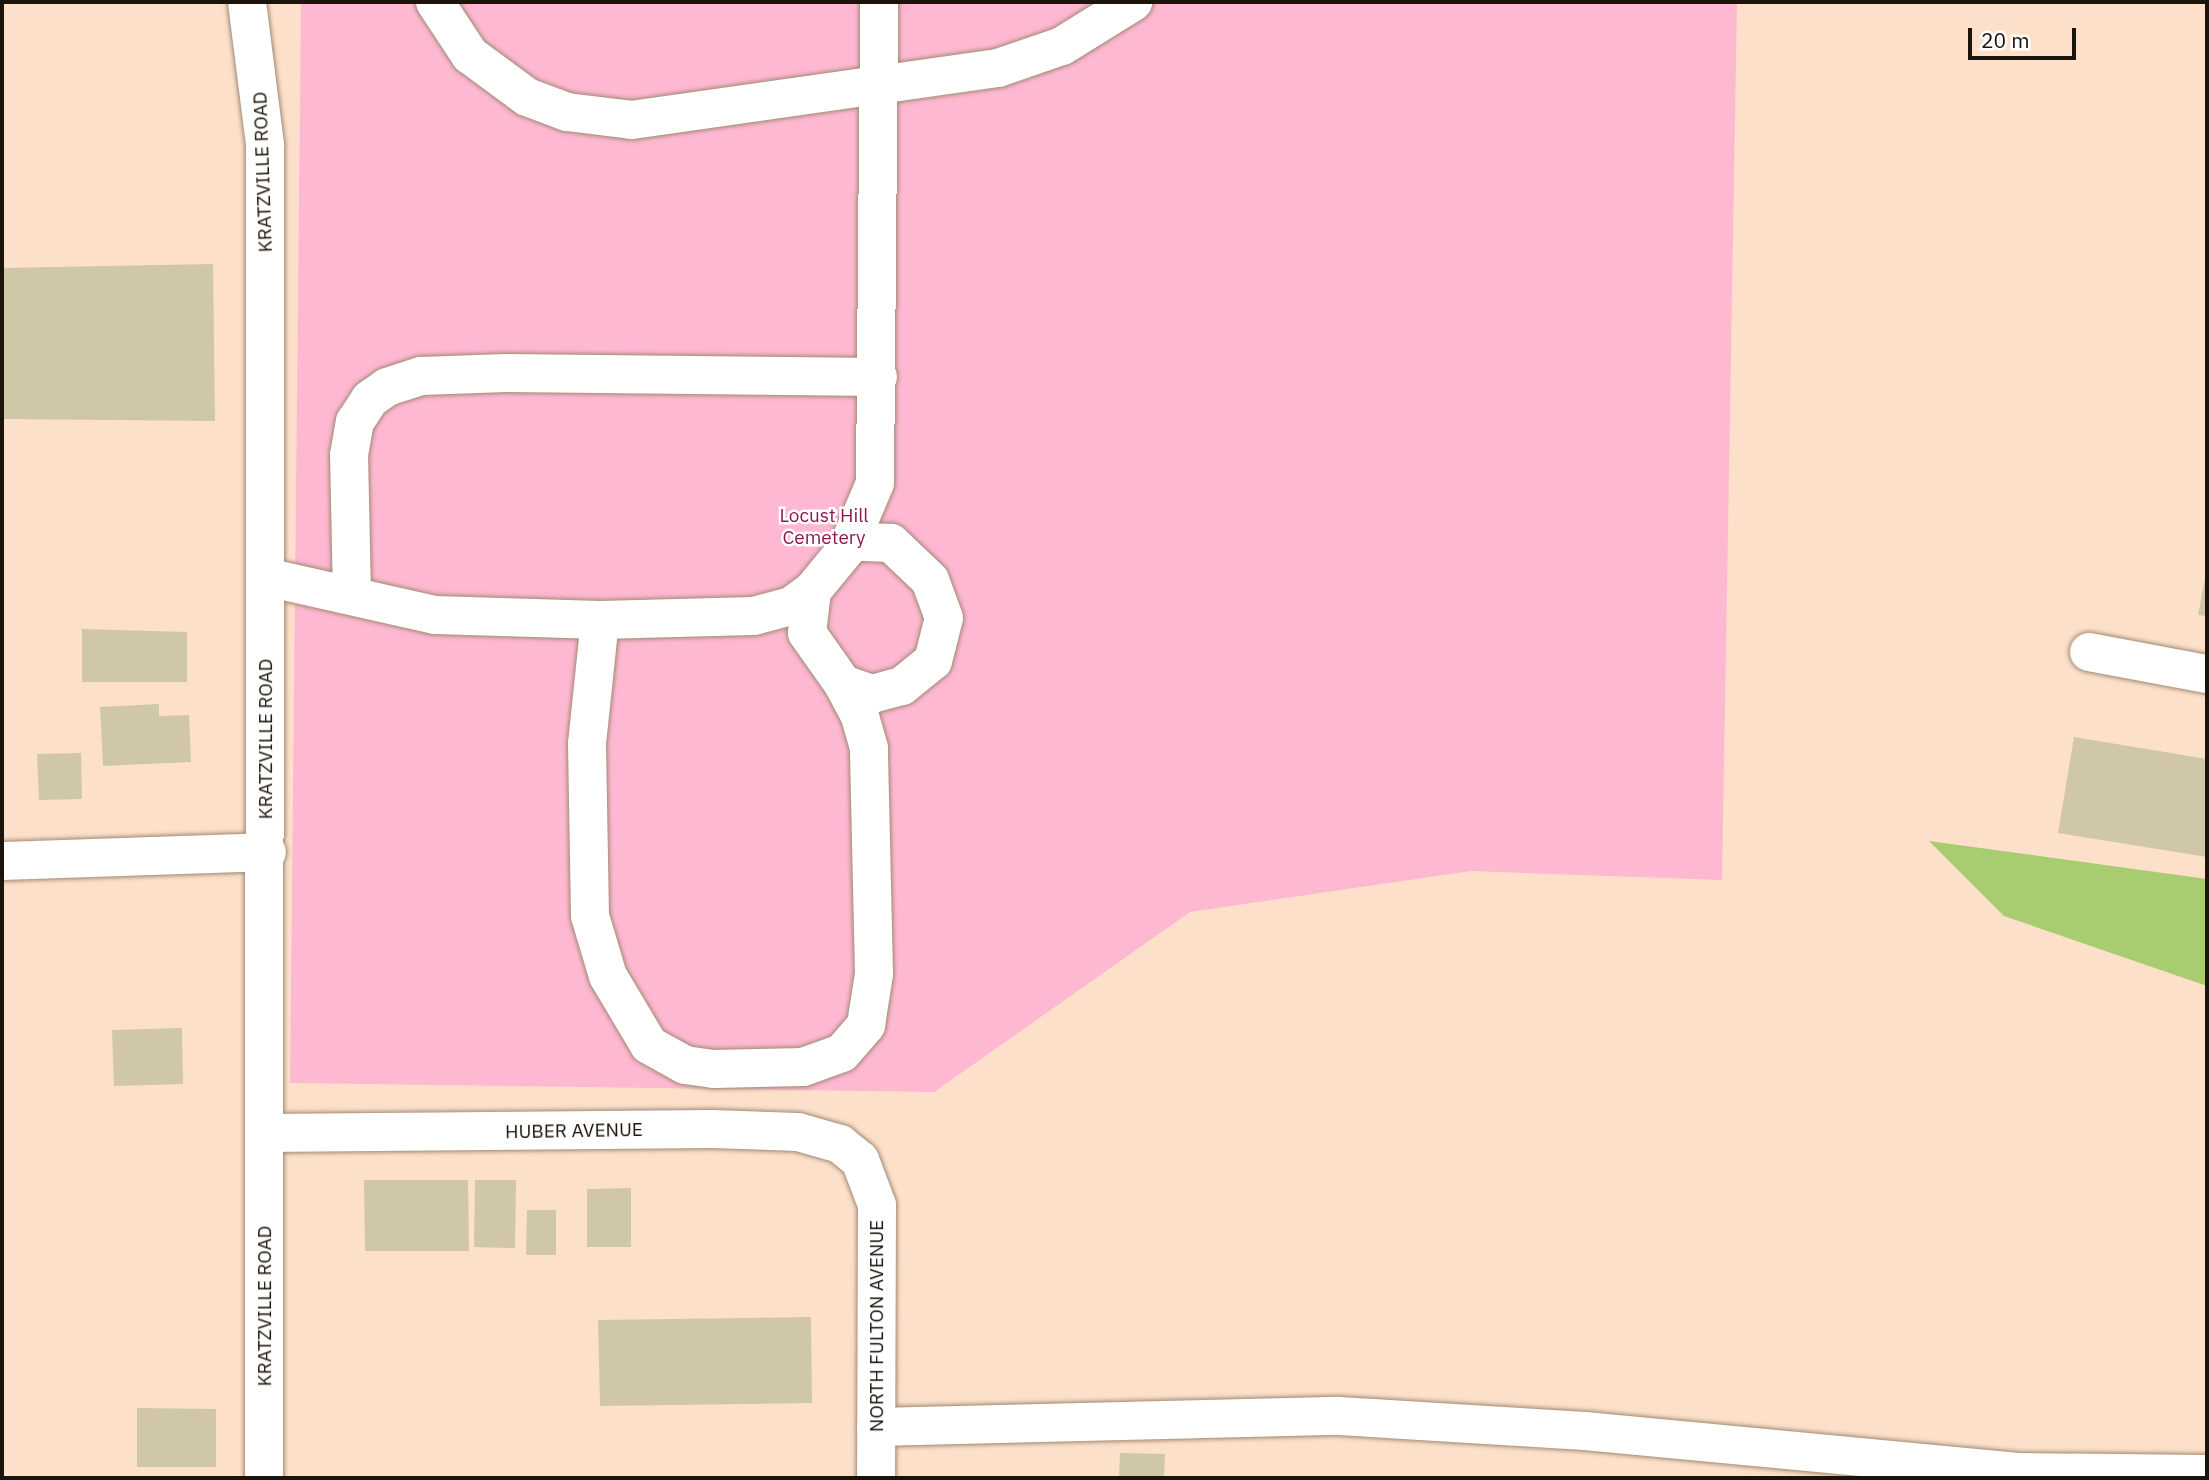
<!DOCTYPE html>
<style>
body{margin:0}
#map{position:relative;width:2209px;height:1480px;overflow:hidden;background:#fce0c9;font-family:"IBM Plex Sans",sans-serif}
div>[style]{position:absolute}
.green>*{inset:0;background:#ffb8d2}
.water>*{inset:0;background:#a7cd70}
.building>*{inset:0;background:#d0c7a8}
.roads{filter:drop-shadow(0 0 2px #a28974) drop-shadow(0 0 2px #a28974)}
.minor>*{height:38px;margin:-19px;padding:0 19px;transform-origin:19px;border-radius:19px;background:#fff}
.major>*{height:38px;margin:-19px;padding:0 19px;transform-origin:19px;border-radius:19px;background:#fff}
span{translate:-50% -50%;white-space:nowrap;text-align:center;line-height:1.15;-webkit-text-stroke:5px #fff;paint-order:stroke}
.street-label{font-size:19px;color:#1c130b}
.park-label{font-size:19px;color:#8d1854}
.frame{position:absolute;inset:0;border:4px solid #1c130b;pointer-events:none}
.scale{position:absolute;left:1968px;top:28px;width:108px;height:32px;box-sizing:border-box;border:4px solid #1c130b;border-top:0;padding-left:9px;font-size:21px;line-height:24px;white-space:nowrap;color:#1c130b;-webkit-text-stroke:5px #fff;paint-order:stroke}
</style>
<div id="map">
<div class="green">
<i style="clip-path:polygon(301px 2px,1737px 2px,1722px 880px,1471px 871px,1190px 912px,934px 1092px,290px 1083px)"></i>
</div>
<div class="water">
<i style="clip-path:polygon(1929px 841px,2207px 879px,2207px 986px,2004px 916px)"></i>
</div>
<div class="building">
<i style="clip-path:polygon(213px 264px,215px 421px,2px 419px,2px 268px)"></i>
<i style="clip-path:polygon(2207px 568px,2207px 616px,2198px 615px)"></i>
<i style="clip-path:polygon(82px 629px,187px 632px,187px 682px,82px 682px)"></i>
<i style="clip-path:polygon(159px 704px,159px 716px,189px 715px,191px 762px,103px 766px,100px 707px)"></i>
<i style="clip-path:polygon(2074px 737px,2207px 759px,2207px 857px,2058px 833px)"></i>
<i style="clip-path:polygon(81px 753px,82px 799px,39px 800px,37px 754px)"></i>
<i style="clip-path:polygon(182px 1028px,183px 1084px,114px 1086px,112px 1030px)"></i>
<i style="clip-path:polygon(364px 1180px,468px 1180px,469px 1251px,365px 1251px)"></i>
<i style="clip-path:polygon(475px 1180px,516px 1180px,515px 1248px,474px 1247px)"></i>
<i style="clip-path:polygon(631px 1188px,631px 1247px,587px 1247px,587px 1189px)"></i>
<i style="clip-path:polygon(527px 1210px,556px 1210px,556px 1255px,526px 1255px)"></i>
<i style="clip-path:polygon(811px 1317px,812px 1403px,600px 1406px,598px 1320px)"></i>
<i style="clip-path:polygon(137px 1408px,216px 1409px,216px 1467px,137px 1467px)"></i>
<i style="clip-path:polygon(1120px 1453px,1165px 1454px,1164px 1478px,1119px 1478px)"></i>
</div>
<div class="roads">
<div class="minor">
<i style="left:435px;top:2px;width:64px;rotate:56.6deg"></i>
<i style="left:470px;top:55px;width:71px;rotate:36.4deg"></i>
<i style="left:527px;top:97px;width:43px;rotate:20.6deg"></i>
<i style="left:567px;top:112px;width:65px;rotate:7deg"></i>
<i style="left:632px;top:120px;width:370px;rotate:-8.1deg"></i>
<i style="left:998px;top:68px;width:68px;rotate:-19deg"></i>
<i style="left:1062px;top:46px;width:84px;rotate:-31.8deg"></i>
<i style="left:266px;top:577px;width:173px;rotate:12.7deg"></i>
<i style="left:435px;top:615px;width:165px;rotate:1.7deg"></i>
<i style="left:600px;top:620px;width:154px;rotate:-1.5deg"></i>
<i style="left:754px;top:616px;width:38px;rotate:-15deg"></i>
<i style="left:791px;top:606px;width:26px;rotate:-36deg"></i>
<i style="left:812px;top:591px;width:57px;rotate:-50.7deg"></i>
<i style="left:848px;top:547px;width:69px;rotate:-67.1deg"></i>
<i style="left:875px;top:483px;width:481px;rotate:-89.5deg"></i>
<i style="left:812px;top:591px;width:42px;rotate:96.8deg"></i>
<i style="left:807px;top:633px;width:62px;rotate:54.8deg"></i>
<i style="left:843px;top:684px;width:31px;rotate:19deg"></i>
<i style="left:872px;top:694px;width:31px;rotate:-15deg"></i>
<i style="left:902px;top:686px;width:40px;rotate:-39deg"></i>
<i style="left:933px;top:661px;width:44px;rotate:-75.7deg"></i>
<i style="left:944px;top:618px;width:40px;rotate:-110.2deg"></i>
<i style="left:930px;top:580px;width:54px;rotate:-136.5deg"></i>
<i style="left:891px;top:543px;width:35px;rotate:-178deg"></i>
<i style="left:856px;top:542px;width:9px;rotate:148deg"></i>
<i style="left:352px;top:596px;width:141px;rotate:-91.2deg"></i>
<i style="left:349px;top:455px;width:34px;rotate:-80deg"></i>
<i style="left:355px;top:422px;width:27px;rotate:-57deg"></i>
<i style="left:370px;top:399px;width:21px;rotate:-35deg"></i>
<i style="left:387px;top:387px;width:36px;rotate:-18deg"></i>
<i style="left:421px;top:376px;width:85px;rotate:-2deg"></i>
<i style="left:506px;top:373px;width:372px;rotate:0.6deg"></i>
<i style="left:600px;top:620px;width:125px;rotate:96deg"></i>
<i style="left:587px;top:744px;width:172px;rotate:89deg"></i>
<i style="left:590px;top:916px;width:63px;rotate:73.3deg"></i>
<i style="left:608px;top:976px;width:80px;rotate:59.3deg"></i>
<i style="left:649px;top:1045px;width:41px;rotate:29.1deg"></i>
<i style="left:685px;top:1065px;width:29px;rotate:8deg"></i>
<i style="left:714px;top:1069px;width:89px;rotate:-1.3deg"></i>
<i style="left:803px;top:1067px;width:41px;rotate:-19.7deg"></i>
<i style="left:842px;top:1053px;width:37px;rotate:-49deg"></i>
<i style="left:866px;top:1025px;width:52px;rotate:-81.1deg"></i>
<i style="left:874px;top:974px;width:226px;rotate:-91.3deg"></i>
<i style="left:869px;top:748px;width:33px;rotate:-106deg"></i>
<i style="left:860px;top:716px;width:36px;rotate:-118deg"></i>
<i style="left:2089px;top:652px;width:120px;rotate:10.6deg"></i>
<i style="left:2px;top:861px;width:265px;rotate:-1.9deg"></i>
<i style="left:265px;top:1133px;width:447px;rotate:-0.5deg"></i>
<i style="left:712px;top:1129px;width:86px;rotate:2deg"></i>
<i style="left:798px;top:1132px;width:44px;rotate:15.9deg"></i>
<i style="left:840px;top:1144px;width:26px;rotate:39deg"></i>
<i style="left:860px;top:1160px;width:48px;rotate:69.3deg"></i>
<i style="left:877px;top:1205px;width:273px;rotate:90.2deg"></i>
<i style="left:876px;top:1427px;width:463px;rotate:-1.4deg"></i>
<i style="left:1339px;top:1416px;width:246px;rotate:3.5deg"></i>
<i style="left:1585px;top:1431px;width:432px;rotate:5.4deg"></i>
<i style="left:2015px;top:1472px;width:192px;rotate:0.6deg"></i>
</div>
<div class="major">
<i style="left:247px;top:2px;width:144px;rotate:82.8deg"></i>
<i style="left:265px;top:145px;width:1333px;rotate:90.04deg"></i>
</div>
</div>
<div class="street-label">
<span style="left:263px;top:172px;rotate:-92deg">KRATZVILLE ROAD</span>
<span style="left:266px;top:739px;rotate:-90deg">KRATZVILLE ROAD</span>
<span style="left:574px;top:1131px;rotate:-1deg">HUBER AVENUE</span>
<span style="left:265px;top:1306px;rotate:-90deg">KRATZVILLE ROAD</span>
<span style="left:877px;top:1326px;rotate:-90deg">NORTH FULTON AVENUE</span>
</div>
<div class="park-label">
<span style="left:824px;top:527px">Locust Hill<br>Cemetery</span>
</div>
<div class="frame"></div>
<div class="scale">20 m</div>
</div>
